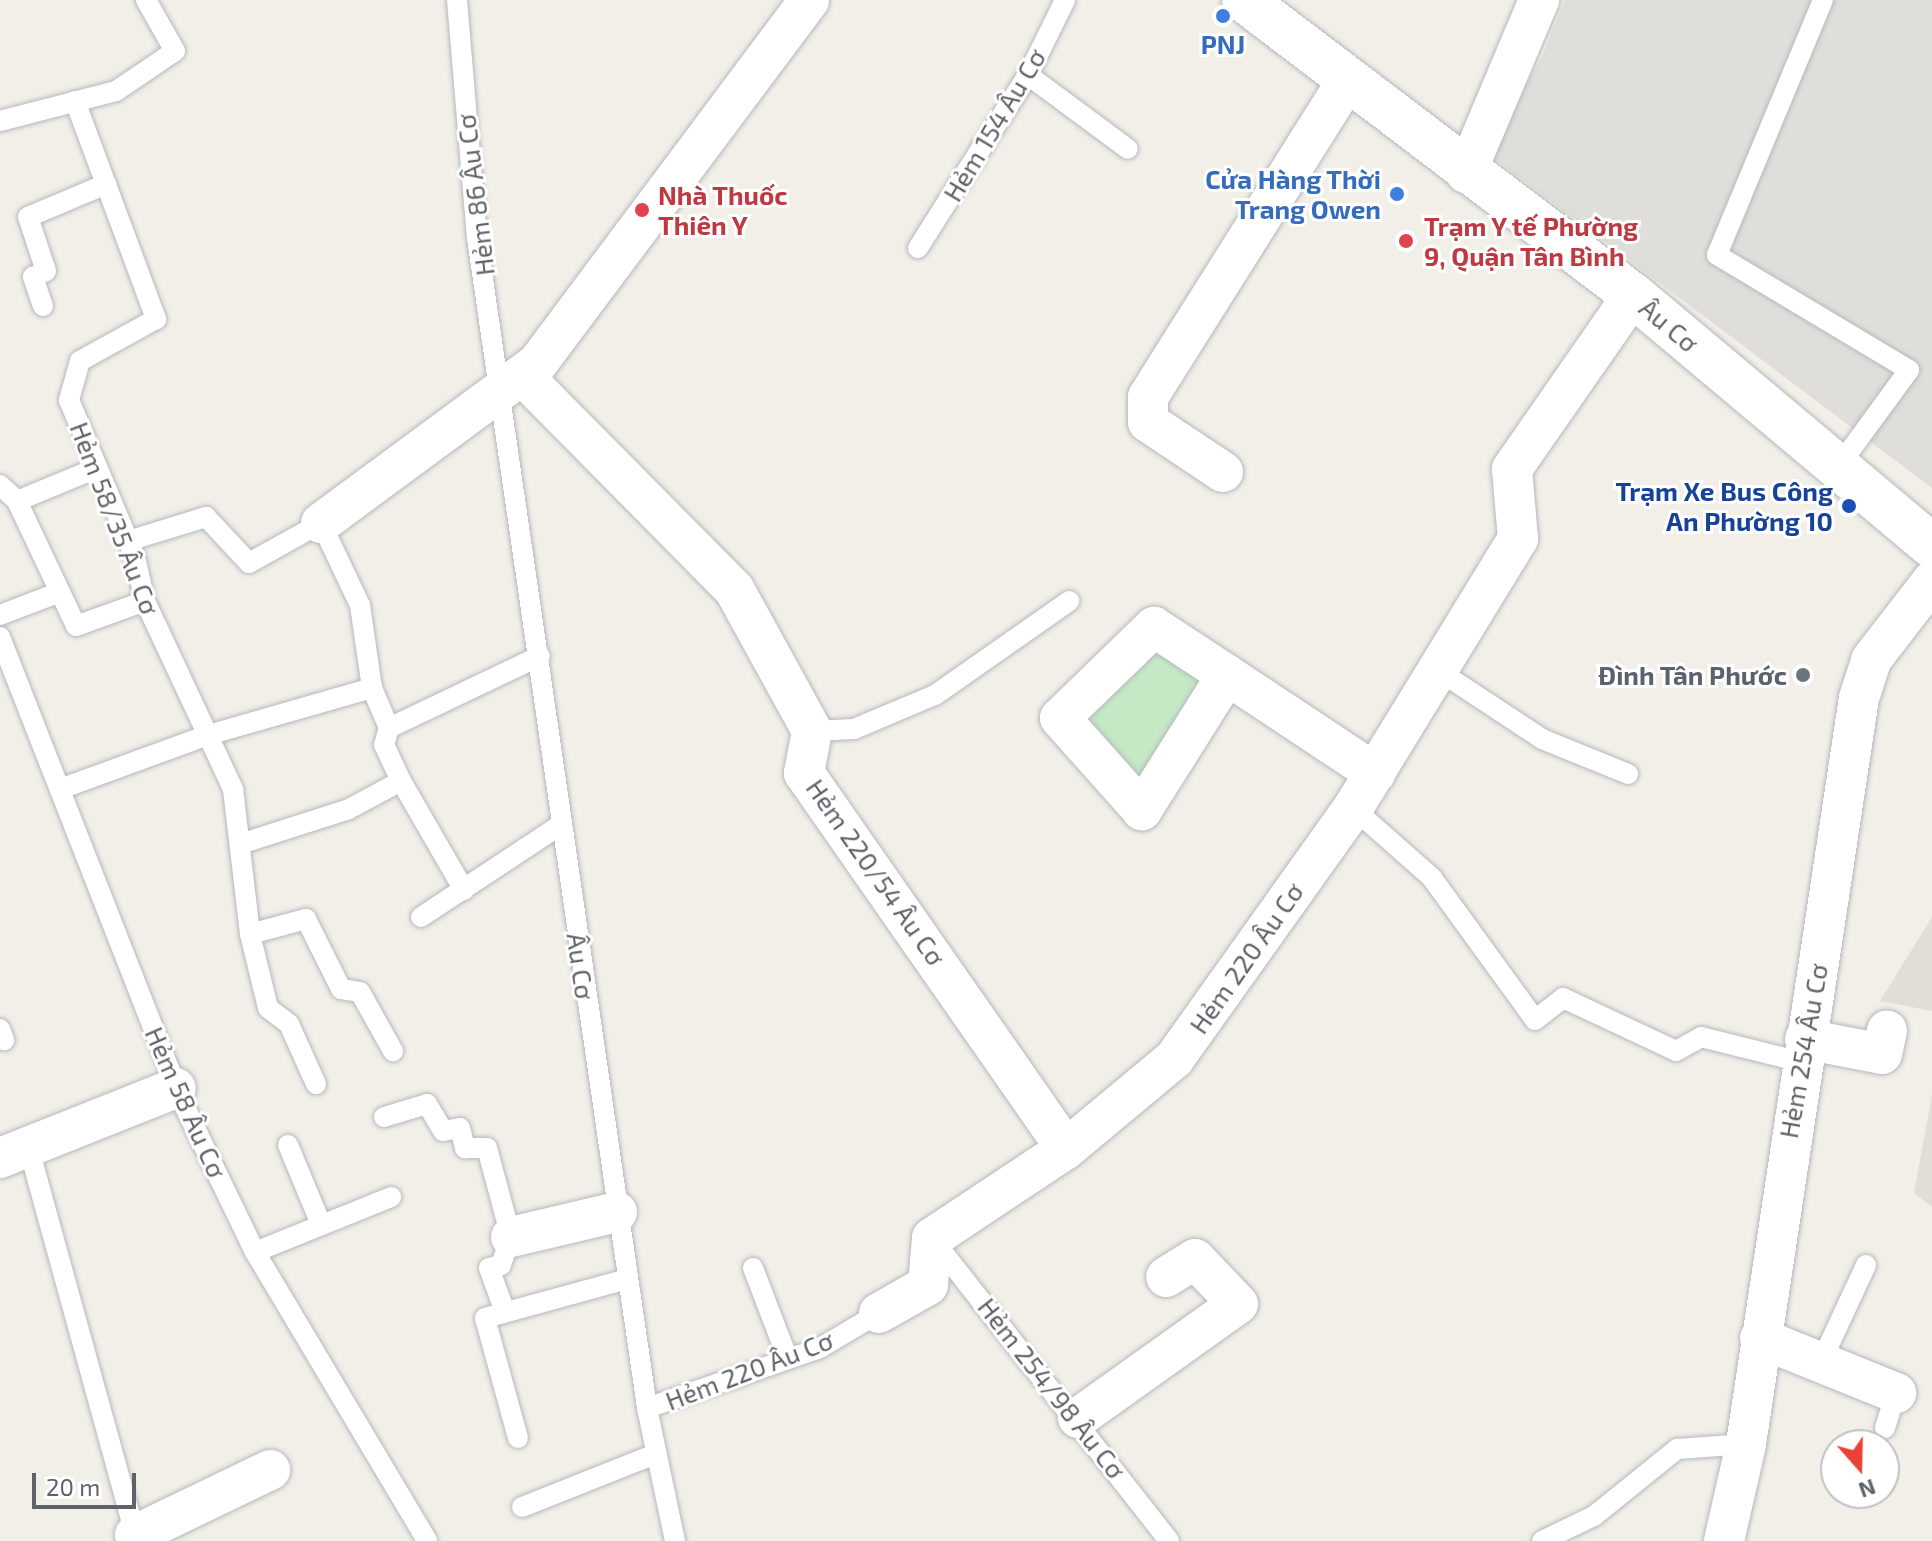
<!DOCTYPE html>
<meta charset="utf-8">
<style>
body{margin:0}
#map{position:relative;width:1932px;height:1541px;overflow:hidden;background:#f1efe8;font-family:"Exo 2",sans-serif}
div>[style]{position:absolute}
.industrial>*{inset:0;background:#e0deda}
.education>*{inset:0;background:#e1ded6}
.green>*{inset:0;background:#c5e8c5}
.roads{filter:drop-shadow(0 0 2px #b5b8bc) drop-shadow(0 0 2px #b5b8bc)}
.service>*{height:20px;margin:-10px;padding:0 10px;transform-origin:10px;border-radius:10px;background:#fff}
.minor>*{height:40px;margin:-20px;padding:0 20px;transform-origin:20px;border-radius:20px;background:#fff}
.secondary>*{height:44px;margin:-22px;padding:0 22px;transform-origin:22px;border-radius:22px;background:#fff}
.dots>*{width:22px;height:22px;translate:-50% -50%;box-sizing:border-box;border:4px solid #fff;border-radius:50%}
span{translate:-50% -50%;white-space:nowrap;text-align:center;line-height:1.15;-webkit-text-stroke:6px #fff;paint-order:stroke}
.shop-label{font-size:26px;color:#366cbe;font-weight:700}
.right{translate:-100% -50%;text-align:right}
.street-label{font-size:26px;color:#5f6368}
.health-label{font-size:26px;color:#be3a42;font-weight:700}
.left{translate:0 -50%;text-align:left}
.transit-label{font-size:26px;color:#164399;font-weight:700}
.worship-label{font-size:26px;color:#5b616d;font-weight:700}
.north{position:absolute;left:1820px;top:1429px;width:80px;height:80px;box-sizing:border-box;background:#fff;border:2px solid #bfc1c3;border-radius:50%;rotate:160deg;font-size:22px;font-weight:700;line-height:32px;text-align:center;color:#5f6368}
.north::after{content:'';display:block;margin:auto;width:28px;height:36px;background:#ea4335;clip-path:polygon(50% 0,100% 100%,50% 72%,0 100%)}
.scale{position:absolute;left:32px;top:1473px;width:104px;height:36px;box-sizing:border-box;border:4px solid #5f6368;border-top:0;padding-left:10px;font-size:24px;line-height:28px;white-space:nowrap;color:#5f6368;-webkit-text-stroke:6px #fff;paint-order:stroke}
</style>
<div id="map">
<div class="industrial">
<i style="clip-path:polygon(1565px 0,1932px 0,1932px 488px,1486px 152px,1542px 57px)"></i>
</div>
<div class="education">
<i style="clip-path:polygon(1932px 917px,1932px 1011px,1880px 1001px)"></i>
<i style="clip-path:polygon(1932px 1094px,1932px 1207px,1914px 1193px)"></i>
</div>
<div class="green">
<i style="clip-path:polygon(1150px 642px,1207px 679px,1137px 783px,1078px 716px)"></i>
</div>
<div class="roads">
<div class="service">
<i style="left:457px;top:0;width:239px;rotate:85.2deg"></i>
<i style="left:477px;top:238px;width:1182px;rotate:81.73deg"></i>
<i style="left:647px;top:1408px;width:136px;rotate:78.1deg"></i>
<i style="left:1823px;top:0;width:276px;rotate:112.6deg"></i>
<i style="left:1717px;top:255px;width:224px;rotate:30.9deg"></i>
<i style="left:1909px;top:370px;width:120px;rotate:126.2deg"></i>
<i style="left:1028px;top:75px;width:124px;rotate:36.5deg"></i>
<i style="left:75px;top:101px;width:233px;rotate:69.6deg"></i>
<i style="left:156px;top:319px;width:87px;rotate:151.1deg"></i>
<i style="left:80px;top:361px;width:41px;rotate:105.8deg"></i>
<i style="left:69px;top:400px;width:170px;rotate:67.2deg"></i>
<i style="left:135px;top:557px;width:45px;rotate:77.2deg"></i>
<i style="left:145px;top:601px;width:208px;rotate:64.9deg"></i>
<i style="left:233px;top:789px;width:146px;rotate:83.3deg"></i>
<i style="left:250px;top:934px;width:76px;rotate:76.3deg"></i>
<i style="left:268px;top:1008px;width:26px;rotate:37deg"></i>
<i style="left:289px;top:1024px;width:66px;rotate:65.8deg"></i>
<i style="left:0;top:121px;width:120px;rotate:-14.5deg"></i>
<i style="left:116px;top:91px;width:71px;rotate:-34.1deg"></i>
<i style="left:175px;top:51px;width:59px;rotate:-119.6deg"></i>
<i style="left:918px;top:248px;width:205px;rotate:-57.6deg"></i>
<i style="left:1028px;top:75px;width:84px;rotate:-63.7deg"></i>
<i style="left:43px;top:306px;width:31px;rotate:-109deg"></i>
<i style="left:33px;top:277px;width:14px;rotate:-25deg"></i>
<i style="left:46px;top:271px;width:57px;rotate:-108.4deg"></i>
<i style="left:28px;top:217px;width:85px;rotate:-22.9deg"></i>
<i style="left:0;top:485px;width:23px;rotate:43deg"></i>
<i style="left:17px;top:501px;width:138px;rotate:64.7deg"></i>
<i style="left:76px;top:626px;width:73px;rotate:-19.9deg"></i>
<i style="left:17px;top:501px;width:87px;rotate:-22.4deg"></i>
<i style="left:128px;top:541px;width:82px;rotate:-17.1deg"></i>
<i style="left:206px;top:517px;width:63px;rotate:46.9deg"></i>
<i style="left:249px;top:563px;width:82px;rotate:-29.1deg"></i>
<i style="left:321px;top:523px;width:91px;rotate:64.6deg"></i>
<i style="left:360px;top:605px;width:84px;rotate:81.8deg"></i>
<i style="left:372px;top:688px;width:43px;rotate:67deg"></i>
<i style="left:0;top:615px;width:64px;rotate:-21deg"></i>
<i style="left:0;top:637px;width:496px;rotate:68.6deg"></i>
<i style="left:181px;top:1099px;width:170px;rotate:64.2deg"></i>
<i style="left:255px;top:1252px;width:336px;rotate:59.2deg"></i>
<i style="left:1436px;top:669px;width:127px;rotate:33.4deg"></i>
<i style="left:1542px;top:739px;width:93px;rotate:22.1deg"></i>
<i style="left:812px;top:731px;width:42px;rotate:-2.7deg"></i>
<i style="left:854px;top:729px;width:88px;rotate:-22.8deg"></i>
<i style="left:935px;top:695px;width:164px;rotate:-35deg"></i>
<i style="left:401px;top:781px;width:126px;rotate:60deg"></i>
<i style="left:63px;top:788px;width:154px;rotate:-20.1deg"></i>
<i style="left:208px;top:735px;width:171px;rotate:-16deg"></i>
<i style="left:1353px;top:808px;width:106px;rotate:41.5deg"></i>
<i style="left:1432px;top:878px;width:175px;rotate:54deg"></i>
<i style="left:1535px;top:1020px;width:36px;rotate:-38deg"></i>
<i style="left:1563px;top:998px;width:125px;rotate:25.1deg"></i>
<i style="left:1676px;top:1051px;width:29px;rotate:-29deg"></i>
<i style="left:1701px;top:1037px;width:103px;rotate:14deg"></i>
<i style="left:240px;top:844px;width:114px;rotate:-17.8deg"></i>
<i style="left:349px;top:809px;width:59px;rotate:-28.3deg"></i>
<i style="left:401px;top:781px;width:40px;rotate:-115deg"></i>
<i style="left:384px;top:745px;width:18px;rotate:-74deg"></i>
<i style="left:389px;top:728px;width:167px;rotate:-25.5deg"></i>
<i style="left:421px;top:917px;width:169px;rotate:-33.4deg"></i>
<i style="left:250px;top:934px;width:58px;rotate:-15deg"></i>
<i style="left:306px;top:919px;width:78px;rotate:63.4deg"></i>
<i style="left:341px;top:989px;width:19px;rotate:9deg"></i>
<i style="left:360px;top:992px;width:68px;rotate:60.8deg"></i>
<i style="left:0;top:1029px;width:12px;rotate:70deg"></i>
<i style="left:384px;top:1117px;width:45px;rotate:-16.8deg"></i>
<i style="left:427px;top:1104px;width:31px;rotate:59deg"></i>
<i style="left:443px;top:1131px;width:17px;rotate:-10deg"></i>
<i style="left:460px;top:1128px;width:21px;rotate:76deg"></i>
<i style="left:465px;top:1148px;width:22px"></i>
<i style="left:487px;top:1148px;width:92px;rotate:74.9deg"></i>
<i style="left:511px;top:1237px;width:30px;rotate:110deg"></i>
<i style="left:501px;top:1265px;width:12px;rotate:166deg"></i>
<i style="left:489px;top:1268px;width:47px;rotate:70deg"></i>
<i style="left:288px;top:1145px;width:83px;rotate:67.4deg"></i>
<i style="left:29px;top:1149px;width:407px;rotate:74.6deg"></i>
<i style="left:934px;top:1241px;width:381px;rotate:51.9deg"></i>
<i style="left:255px;top:1252px;width:147px;rotate:-22deg"></i>
<i style="left:753px;top:1268px;width:97px;rotate:69deg"></i>
<i style="left:1821px;top:1362px;width:107px;rotate:-65.1deg"></i>
<i style="left:647px;top:1408px;width:183px;rotate:-19.1deg"></i>
<i style="left:820px;top:1348px;width:69px;rotate:-30.7deg"></i>
<i style="left:1885px;top:1428px;width:37px;rotate:-73deg"></i>
<i style="left:518px;top:1438px;width:124px;rotate:-105.4deg"></i>
<i style="left:485px;top:1318px;width:148px;rotate:-15.3deg"></i>
<i style="left:522px;top:1507px;width:143px;rotate:-21.7deg"></i>
<i style="left:1542px;top:1541px;width:58px;rotate:-25.7deg"></i>
<i style="left:1594px;top:1516px;width:107px;rotate:-38.9deg"></i>
<i style="left:1677px;top:1449px;width:69px;rotate:-4.1deg"></i>
</div>
<div class="minor">
<i style="left:1466px;top:173px;width:188px;rotate:-67.1deg"></i>
<i style="left:524px;top:377px;width:298px;rotate:45.3deg"></i>
<i style="left:734px;top:589px;width:162px;rotate:61.2deg"></i>
<i style="left:812px;top:731px;width:43px;rotate:100.8deg"></i>
<i style="left:804px;top:773px;width:458px;rotate:55.1deg"></i>
<i style="left:1223px;top:472px;width:90px;rotate:-146.3deg"></i>
<i style="left:1148px;top:422px;width:25px;rotate:-90deg"></i>
<i style="left:1148px;top:397px;width:375px;rotate:-57.8deg"></i>
<i style="left:321px;top:523px;width:268px;rotate:-36.4deg"></i>
<i style="left:537px;top:364px;width:454px;rotate:-53.2deg"></i>
<i style="left:1227px;top:675px;width:160px;rotate:122.2deg"></i>
<i style="left:1142px;top:810px;width:123px;rotate:-131.7deg"></i>
<i style="left:1060px;top:718px;width:131px;rotate:-44.1deg"></i>
<i style="left:1154px;top:627px;width:87px;rotate:33.3deg"></i>
<i style="left:1227px;top:675px;width:178px;rotate:33.5deg"></i>
<i style="left:1805px;top:1039px;width:78px;rotate:11deg"></i>
<i style="left:1882px;top:1054px;width:24px;rotate:-78deg"></i>
<i style="left:0;top:1158px;width:189px;rotate:-21.7deg"></i>
<i style="left:511px;top:1237px;width:109px;rotate:-13.3deg"></i>
<i style="left:879px;top:1313px;width:56px;rotate:-29.7deg"></i>
<i style="left:928px;top:1285px;width:47px;rotate:-85.1deg"></i>
<i style="left:932px;top:1238px;width:161px;rotate:-33.6deg"></i>
<i style="left:1066px;top:1149px;width:141px;rotate:-39.8deg"></i>
<i style="left:1174px;top:1059px;width:308px;rotate:-54.5deg"></i>
<i style="left:1353px;top:808px;width:316px;rotate:-58.5deg"></i>
<i style="left:1518px;top:539px;width:70px;rotate:-94.9deg"></i>
<i style="left:1512px;top:469px;width:212px;rotate:-55.2deg"></i>
<i style="left:1760px;top:1338px;width:147px;rotate:22deg"></i>
<i style="left:1078px;top:1418px;width:196px;rotate:-35.5deg"></i>
<i style="left:1238px;top:1304px;width:62px;rotate:-133.7deg"></i>
<i style="left:1195px;top:1259px;width:34px;rotate:148deg"></i>
<i style="left:135px;top:1535px;width:150px;rotate:-25.7deg"></i>
<i style="left:1724px;top:1541px;width:99px;rotate:-77.2deg"></i>
<i style="left:1746px;top:1444px;width:755px;rotate:-81.39deg"></i>
<i style="left:1859px;top:698px;width:40px;rotate:-72deg"></i>
<i style="left:1871px;top:660px;width:100px;rotate:-52.3deg"></i>
</div>
<div class="secondary">
<i style="left:1244px;top:0;width:488px;rotate:37.2deg"></i>
<i style="left:1633px;top:295px;width:390px;rotate:40deg"></i>
</div>
</div>
<div class="dots">
<i style="left:1223px;top:16px;background:#3f7fe0"></i>
<i style="left:1397px;top:194px;background:#3f7fe0"></i>
<i style="left:642px;top:210px;background:#e0444e"></i>
<i style="left:1406px;top:241px;background:#e0444e"></i>
<i style="left:1849px;top:506px;background:#1a4fb4"></i>
<i style="left:1803px;top:675px;background:#6b7280"></i>
</div>
<div class="shop-label">
<span style="left:1223px;top:44px">PNJ</span>
<span class="right" style="left:1381px;top:194px">Cửa Hàng Thời<br>Trang Owen</span>
</div>
<div class="street-label">
<span style="left:994px;top:125px;rotate:-59deg">Hẻm 154 Âu Cơ</span>
<span style="left:475px;top:195px;rotate:-97deg">Hẻm 86 Âu Cơ</span>
<span style="left:1669px;top:325px;rotate:40deg">Âu Cơ</span>
<span style="left:115px;top:518px;rotate:69deg">Hẻm 58/35 Âu Cơ</span>
<span style="left:876px;top:872px;rotate:55deg">Hẻm 220/54 Âu Cơ</span>
<span style="left:1246px;top:958px;rotate:-55deg">Hẻm 220 Âu Cơ</span>
<span style="left:581px;top:966px;rotate:82deg">Âu Cơ</span>
<span style="left:1803px;top:1051px;rotate:-80deg">Hẻm 254 Âu Cơ</span>
<span style="left:186px;top:1102px;rotate:66deg">Hẻm 58 Âu Cơ</span>
<span style="left:749px;top:1370px;rotate:-21deg">Hẻm 220 Âu Cơ</span>
<span style="left:1052px;top:1388px;rotate:52deg">Hẻm 254/98 Âu Cơ</span>
</div>
<div class="health-label">
<span class="left" style="left:658px;top:210px">Nhà Thuốc<br>Thiên Y</span>
<span class="left" style="left:1424px;top:241px">Trạm Y tế Phường<br>9, Quận Tân Bình</span>
</div>
<div class="transit-label">
<span class="right" style="left:1833px;top:506px">Trạm Xe Bus Công<br>An Phường 10</span>
</div>
<div class="worship-label">
<span class="right" style="left:1787px;top:675px">Đình Tân Phước</span>
</div>
<div class="north">N</div>
<div class="scale">20 m</div>
</div>
